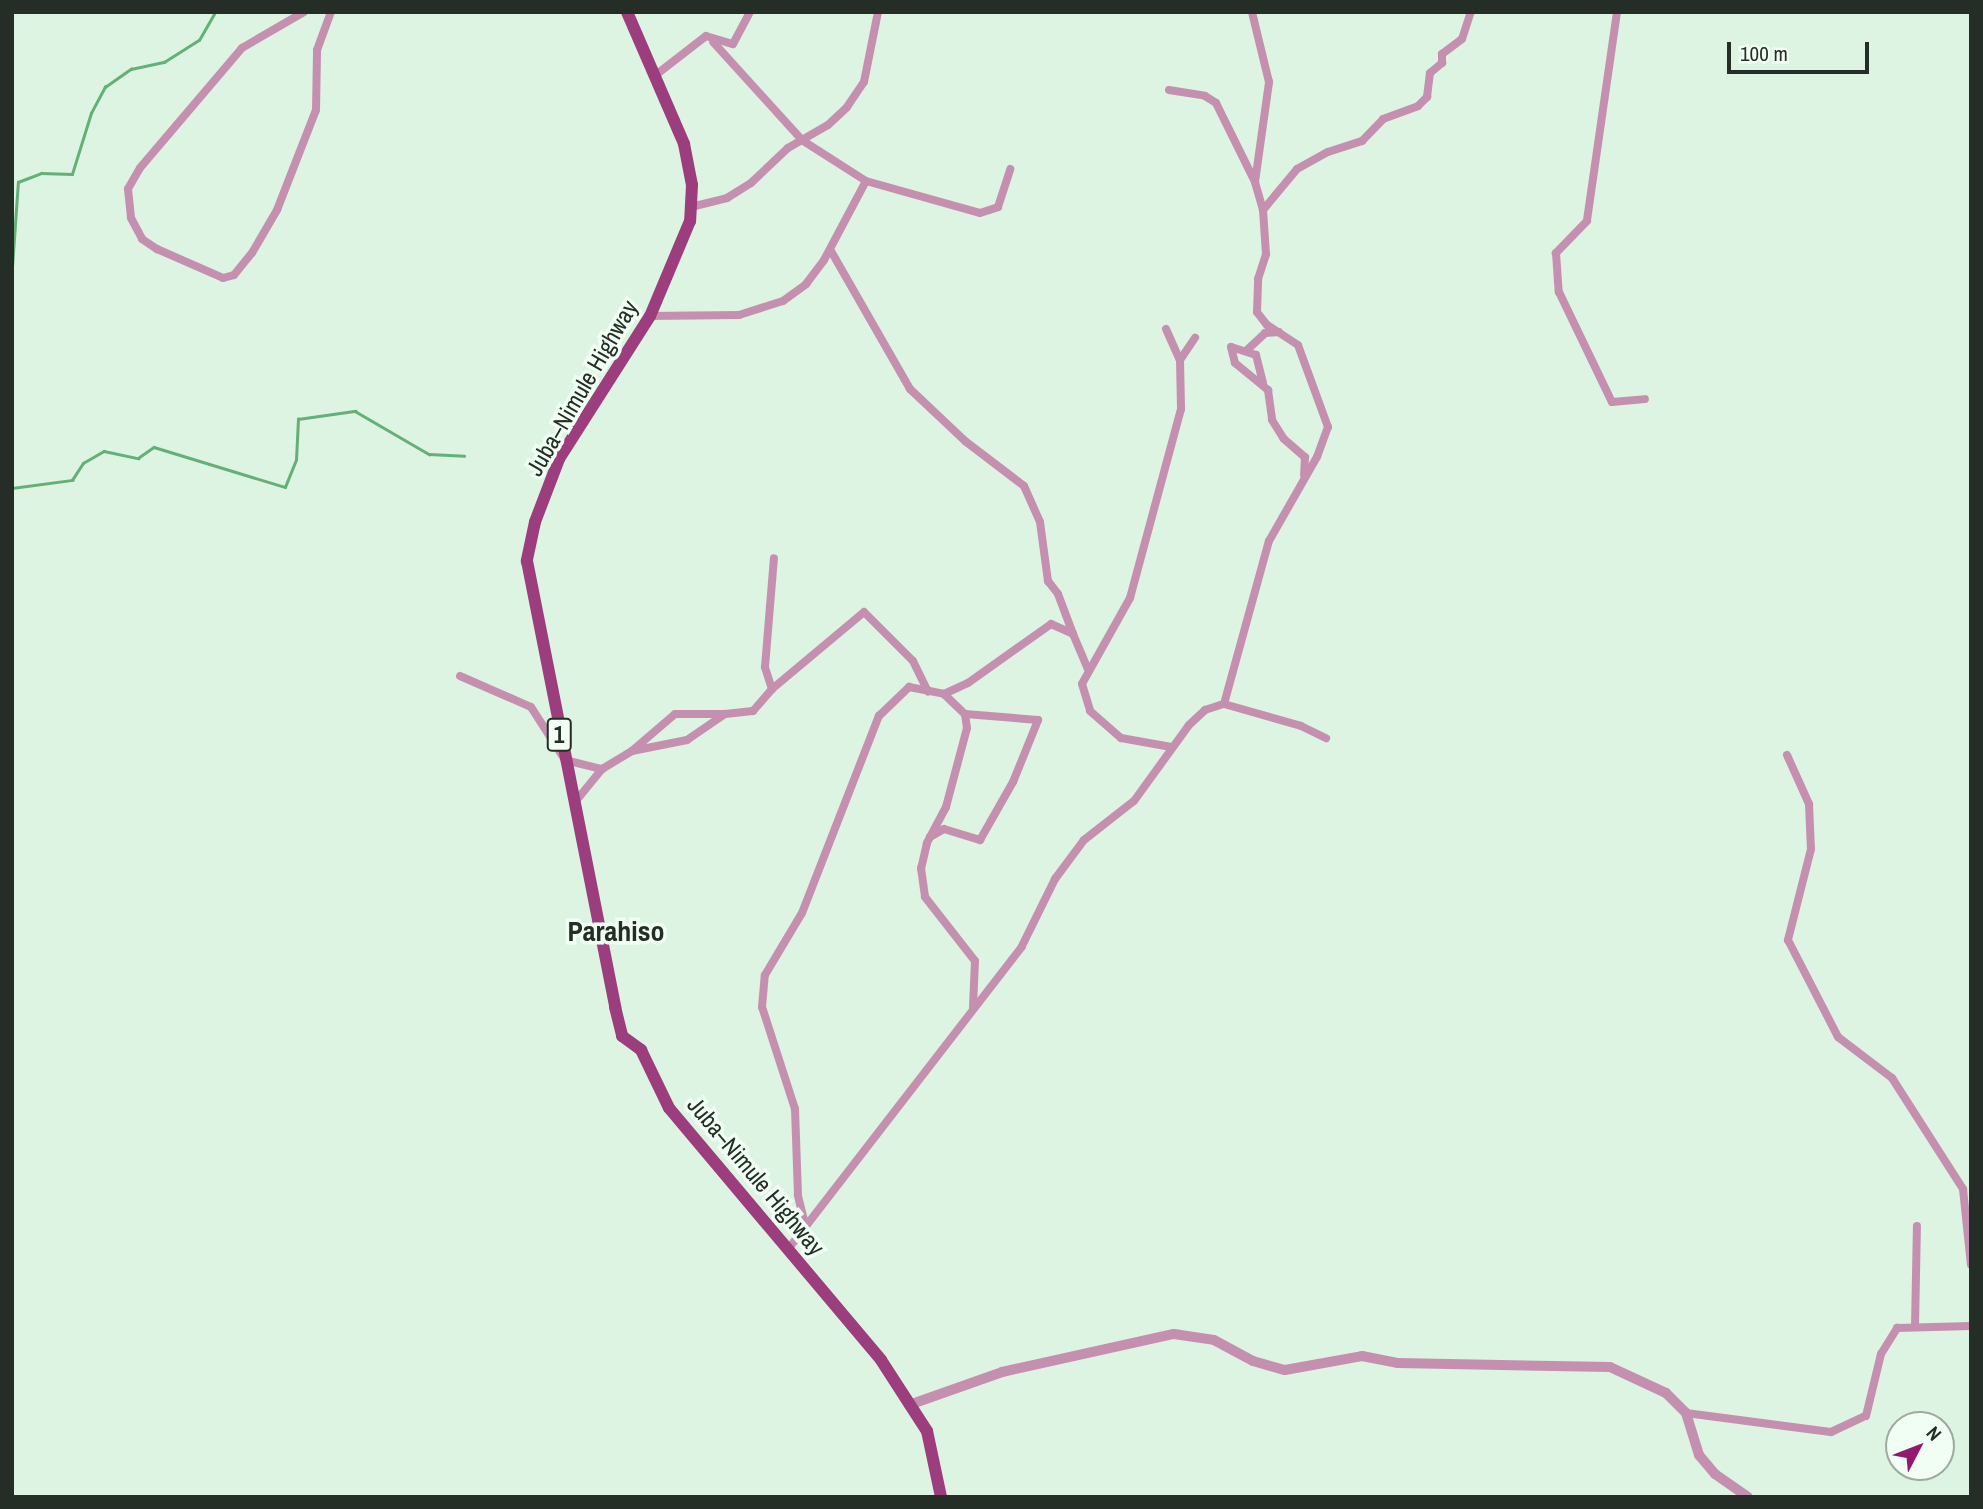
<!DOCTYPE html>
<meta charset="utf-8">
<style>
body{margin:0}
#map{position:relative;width:1983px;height:1509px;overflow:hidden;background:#dcf4e1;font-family:"Archivo Narrow",sans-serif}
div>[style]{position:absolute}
.stream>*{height:2.5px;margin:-1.25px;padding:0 1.25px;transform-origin:1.25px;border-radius:1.25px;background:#64b078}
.minor>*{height:8px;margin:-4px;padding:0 4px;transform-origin:4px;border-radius:4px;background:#c590b0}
.tertiary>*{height:10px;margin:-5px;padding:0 5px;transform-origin:5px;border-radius:5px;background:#c590b0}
.primary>*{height:12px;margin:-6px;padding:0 6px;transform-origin:6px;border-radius:6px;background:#9c3d7d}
span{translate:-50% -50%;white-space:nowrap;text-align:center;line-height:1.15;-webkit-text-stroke:7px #f0fef3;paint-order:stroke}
.shield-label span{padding:2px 5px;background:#f0fef3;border:2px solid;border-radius:5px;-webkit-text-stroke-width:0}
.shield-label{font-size:23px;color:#242d26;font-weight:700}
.street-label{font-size:24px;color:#242d26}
.quarter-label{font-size:28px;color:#242d26;font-weight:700}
.frame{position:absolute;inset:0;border:14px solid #242d26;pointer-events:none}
.north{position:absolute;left:1885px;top:1411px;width:70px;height:70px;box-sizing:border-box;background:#f0fef3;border:2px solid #9eaaa1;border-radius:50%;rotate:48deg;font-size:19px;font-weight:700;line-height:28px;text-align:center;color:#242d26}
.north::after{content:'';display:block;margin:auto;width:24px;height:32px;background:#941772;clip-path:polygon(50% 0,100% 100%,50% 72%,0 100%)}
.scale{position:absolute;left:1727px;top:42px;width:142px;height:32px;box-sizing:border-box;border:4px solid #242d26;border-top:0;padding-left:9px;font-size:21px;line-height:24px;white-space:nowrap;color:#242d26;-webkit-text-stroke:5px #f0fef3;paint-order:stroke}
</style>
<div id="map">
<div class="stream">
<i style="left:12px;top:267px;width:85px;rotate:-86deg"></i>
<i style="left:18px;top:182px;width:25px;rotate:-21deg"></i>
<i style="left:41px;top:173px;width:31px;rotate:2deg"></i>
<i style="left:72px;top:174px;width:64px;rotate:-72.7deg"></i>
<i style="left:91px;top:113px;width:30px;rotate:-62deg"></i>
<i style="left:105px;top:87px;width:32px;rotate:-35deg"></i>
<i style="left:131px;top:69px;width:34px;rotate:-12deg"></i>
<i style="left:164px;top:62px;width:41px;rotate:-32.2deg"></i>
<i style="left:199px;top:40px;width:32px;rotate:-60deg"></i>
<i style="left:12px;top:488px;width:61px;rotate:-7.6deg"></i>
<i style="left:72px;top:480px;width:20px;rotate:-57deg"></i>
<i style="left:83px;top:463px;width:24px;rotate:-30deg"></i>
<i style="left:104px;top:451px;width:35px;rotate:12deg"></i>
<i style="left:138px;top:458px;width:19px;rotate:-35deg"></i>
<i style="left:154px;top:447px;width:137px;rotate:17deg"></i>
<i style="left:285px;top:487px;width:29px;rotate:-68deg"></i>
<i style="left:296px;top:460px;width:41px;rotate:-87.2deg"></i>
<i style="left:298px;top:419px;width:58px;rotate:-8deg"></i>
<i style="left:355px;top:411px;width:86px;rotate:30.2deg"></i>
<i style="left:429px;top:454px;width:35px;rotate:3deg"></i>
</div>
<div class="minor">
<i style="left:304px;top:12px;width:72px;rotate:149.9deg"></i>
<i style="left:242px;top:48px;width:157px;rotate:130.4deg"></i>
<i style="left:140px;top:168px;width:24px;rotate:120deg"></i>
<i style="left:128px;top:189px;width:29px;rotate:84deg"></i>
<i style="left:131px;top:218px;width:24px;rotate:62deg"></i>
<i style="left:142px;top:239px;width:18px;rotate:34deg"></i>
<i style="left:157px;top:249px;width:72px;rotate:23.7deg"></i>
<i style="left:223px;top:278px;width:11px;rotate:-15deg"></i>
<i style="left:234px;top:275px;width:28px;rotate:-51deg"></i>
<i style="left:252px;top:253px;width:50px;rotate:-59.8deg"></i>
<i style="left:277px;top:210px;width:107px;rotate:-68.7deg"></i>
<i style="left:316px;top:110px;width:60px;rotate:-89deg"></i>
<i style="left:317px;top:50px;width:40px;rotate:-69.8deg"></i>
<i style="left:1617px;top:12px;width:211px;rotate:98.2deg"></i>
<i style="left:1587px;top:221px;width:45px;rotate:134.1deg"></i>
<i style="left:1556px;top:253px;width:39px;rotate:86deg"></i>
<i style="left:1559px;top:292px;width:122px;rotate:64.3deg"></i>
<i style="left:1612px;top:402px;width:33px;rotate:-5deg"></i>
<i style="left:657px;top:74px;width:62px;rotate:-37.8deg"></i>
<i style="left:706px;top:36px;width:28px;rotate:17deg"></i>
<i style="left:733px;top:44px;width:36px;rotate:-62deg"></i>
<i style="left:1169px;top:90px;width:36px;rotate:9deg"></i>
<i style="left:1205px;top:96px;width:13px;rotate:32deg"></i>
<i style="left:1216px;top:103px;width:88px;rotate:63.7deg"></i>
<i style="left:866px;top:181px;width:118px;rotate:15.7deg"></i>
<i style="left:980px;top:213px;width:19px;rotate:-18deg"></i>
<i style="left:998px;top:207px;width:40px;rotate:-72deg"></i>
<i style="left:691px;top:207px;width:37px;rotate:-14deg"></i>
<i style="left:727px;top:198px;width:28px;rotate:-32deg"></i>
<i style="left:751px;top:183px;width:51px;rotate:-43.4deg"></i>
<i style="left:788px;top:148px;width:46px;rotate:-29.9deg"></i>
<i style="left:828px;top:125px;width:26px;rotate:-43deg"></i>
<i style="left:847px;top:107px;width:30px;rotate:-56deg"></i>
<i style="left:864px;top:82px;width:71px;rotate:-78.7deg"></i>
<i style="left:1263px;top:210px;width:53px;rotate:-50.3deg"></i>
<i style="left:1297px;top:169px;width:35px;rotate:-29deg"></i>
<i style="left:1328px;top:152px;width:36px;rotate:-18deg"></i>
<i style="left:1362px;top:141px;width:30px;rotate:-46deg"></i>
<i style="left:1383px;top:119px;width:37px;rotate:-20deg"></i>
<i style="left:1418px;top:106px;width:13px;rotate:-45deg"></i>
<i style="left:1427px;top:97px;width:24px;rotate:-83deg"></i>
<i style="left:1430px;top:73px;width:16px;rotate:-40deg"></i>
<i style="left:1442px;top:63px;width:9px;rotate:-90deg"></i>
<i style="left:1442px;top:54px;width:25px;rotate:-37deg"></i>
<i style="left:1462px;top:39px;width:28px;rotate:-72deg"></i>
<i style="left:831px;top:251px;width:159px;rotate:60.2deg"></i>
<i style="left:910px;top:389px;width:76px;rotate:43.4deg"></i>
<i style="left:965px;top:441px;width:74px;rotate:37.3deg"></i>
<i style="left:1024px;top:486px;width:39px;rotate:66deg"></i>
<i style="left:1040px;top:522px;width:60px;rotate:82.3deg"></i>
<i style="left:1048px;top:581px;width:16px;rotate:52deg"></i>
<i style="left:1058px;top:594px;width:43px;rotate:69.4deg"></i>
<i style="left:650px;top:316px;width:89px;rotate:-0.6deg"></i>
<i style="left:739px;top:315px;width:46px;rotate:-17.7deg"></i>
<i style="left:783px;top:301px;width:29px;rotate:-36deg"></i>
<i style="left:806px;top:284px;width:30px;rotate:-53deg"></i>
<i style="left:824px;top:260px;width:89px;rotate:-62deg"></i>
<i style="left:866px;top:181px;width:76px;rotate:-147.4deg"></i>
<i style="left:802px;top:140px;width:132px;rotate:-132.2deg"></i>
<i style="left:1166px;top:329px;width:34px;rotate:66deg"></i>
<i style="left:1180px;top:360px;width:49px;rotate:88.8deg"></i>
<i style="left:1181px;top:409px;width:196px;rotate:105.1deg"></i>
<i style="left:1130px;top:598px;width:98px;rotate:119.2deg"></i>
<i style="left:1082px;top:684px;width:28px;rotate:73deg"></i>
<i style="left:1090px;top:711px;width:41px;rotate:41.1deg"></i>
<i style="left:1121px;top:738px;width:51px;rotate:10.2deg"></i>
<i style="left:1247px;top:350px;width:25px;rotate:-43deg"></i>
<i style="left:1265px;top:333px;width:14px;rotate:-4deg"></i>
<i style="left:1180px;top:360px;width:27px;rotate:-56deg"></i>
<i style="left:1263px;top:383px;width:29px;rotate:-104deg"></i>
<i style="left:1256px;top:355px;width:26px;rotate:-162deg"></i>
<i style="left:1231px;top:347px;width:16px;rotate:76deg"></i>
<i style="left:1235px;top:363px;width:43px;rotate:39.3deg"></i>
<i style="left:1268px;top:390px;width:30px;rotate:82deg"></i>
<i style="left:1272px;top:420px;width:22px;rotate:58deg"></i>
<i style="left:1284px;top:439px;width:28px;rotate:41deg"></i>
<i style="left:1305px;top:457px;width:18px;rotate:93deg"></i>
<i style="left:460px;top:676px;width:77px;rotate:23.6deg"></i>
<i style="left:531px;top:707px;width:63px;rotate:57.3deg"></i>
<i style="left:565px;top:760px;width:38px;rotate:14deg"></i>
<i style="left:602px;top:769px;width:35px;rotate:-31deg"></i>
<i style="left:632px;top:751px;width:56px;rotate:-11.3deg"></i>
<i style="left:687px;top:740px;width:46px;rotate:-34.4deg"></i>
<i style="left:725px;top:714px;width:28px;rotate:-6deg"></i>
<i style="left:753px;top:711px;width:29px;rotate:-49deg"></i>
<i style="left:772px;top:689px;width:120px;rotate:-39.9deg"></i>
<i style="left:864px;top:612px;width:69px;rotate:45deg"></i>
<i style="left:913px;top:661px;width:34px;rotate:64deg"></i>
<i style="left:772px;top:689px;width:23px;rotate:-108deg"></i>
<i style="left:765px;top:667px;width:109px;rotate:-85.3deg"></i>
<i style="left:944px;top:694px;width:26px;rotate:-25deg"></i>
<i style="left:968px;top:683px;width:102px;rotate:-35.4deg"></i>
<i style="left:1051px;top:624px;width:24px;rotate:24deg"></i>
<i style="left:1073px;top:634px;width:38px;rotate:67deg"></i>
<i style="left:1224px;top:704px;width:80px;rotate:15.9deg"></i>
<i style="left:1301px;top:726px;width:28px;rotate:26deg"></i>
<i style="left:633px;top:750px;width:55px;rotate:-40.6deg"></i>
<i style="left:675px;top:714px;width:50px"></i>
<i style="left:1787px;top:755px;width:54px;rotate:65.8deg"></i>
<i style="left:1809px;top:804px;width:45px;rotate:87.5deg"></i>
<i style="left:1811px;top:849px;width:94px;rotate:104.2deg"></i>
<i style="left:1788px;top:940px;width:109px;rotate:62.7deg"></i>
<i style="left:1838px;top:1037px;width:68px;rotate:37.2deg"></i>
<i style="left:1892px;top:1078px;width:132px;rotate:57.4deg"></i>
<i style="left:1963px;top:1189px;width:76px;rotate:84deg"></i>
<i style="left:575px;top:802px;width:43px;rotate:-50.7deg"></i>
<i style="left:930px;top:837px;width:16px;rotate:-30deg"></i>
<i style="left:944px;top:829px;width:38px;rotate:17deg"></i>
<i style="left:980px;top:840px;width:67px;rotate:-60.4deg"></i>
<i style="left:1013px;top:782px;width:67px;rotate:-68deg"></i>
<i style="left:1038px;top:720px;width:73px;rotate:-175.3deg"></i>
<i style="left:965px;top:714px;width:14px;rotate:82deg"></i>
<i style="left:967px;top:728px;width:82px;rotate:104.9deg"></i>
<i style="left:946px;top:807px;width:34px;rotate:118deg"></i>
<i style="left:930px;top:837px;width:7px;rotate:117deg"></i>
<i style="left:927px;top:843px;width:26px;rotate:103deg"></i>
<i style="left:921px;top:868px;width:29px;rotate:82deg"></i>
<i style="left:925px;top:897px;width:81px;rotate:52deg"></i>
<i style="left:975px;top:961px;width:46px;rotate:92.5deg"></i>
<i style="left:806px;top:1228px;width:34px;rotate:-104deg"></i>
<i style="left:798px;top:1195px;width:86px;rotate:-92deg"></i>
<i style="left:795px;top:1109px;width:107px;rotate:-107.9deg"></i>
<i style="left:762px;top:1007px;width:32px;rotate:-85deg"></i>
<i style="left:765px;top:975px;width:72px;rotate:-59.2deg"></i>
<i style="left:802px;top:913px;width:212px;rotate:-68.7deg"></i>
<i style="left:879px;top:716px;width:42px;rotate:-44deg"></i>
<i style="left:909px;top:687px;width:36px;rotate:11deg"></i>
<i style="left:944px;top:694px;width:29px;rotate:44deg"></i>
<i style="left:789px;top:1248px;width:381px;rotate:-52.3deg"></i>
<i style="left:1022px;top:946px;width:75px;rotate:-63.8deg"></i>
<i style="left:1055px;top:879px;width:49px;rotate:-53.4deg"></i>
<i style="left:1084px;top:840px;width:63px;rotate:-38deg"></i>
<i style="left:1134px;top:801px;width:94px;rotate:-54.1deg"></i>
<i style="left:1189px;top:725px;width:22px;rotate:-43deg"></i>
<i style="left:1205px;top:710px;width:20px;rotate:-18deg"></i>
<i style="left:1224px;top:704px;width:169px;rotate:-74.6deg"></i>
<i style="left:1269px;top:541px;width:97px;rotate:-60.3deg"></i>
<i style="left:1317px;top:457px;width:32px;rotate:-70deg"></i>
<i style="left:1328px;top:427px;width:87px;rotate:-110.1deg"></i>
<i style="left:1298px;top:345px;width:37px;rotate:-147deg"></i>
<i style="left:1267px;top:325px;width:16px;rotate:-128deg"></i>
<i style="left:1257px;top:312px;width:33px;rotate:-88deg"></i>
<i style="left:1258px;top:279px;width:26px;rotate:-72deg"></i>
<i style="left:1266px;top:254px;width:44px;rotate:-93.9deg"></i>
<i style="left:1263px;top:210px;width:29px;rotate:-106deg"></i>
<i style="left:1255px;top:182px;width:101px;rotate:-82deg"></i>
<i style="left:1269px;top:82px;width:72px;rotate:-103.7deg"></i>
<i style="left:1915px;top:1327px;width:101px;rotate:-88.9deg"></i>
<i style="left:1686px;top:1413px;width:146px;rotate:7.5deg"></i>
<i style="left:1831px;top:1432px;width:38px;rotate:-25deg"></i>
<i style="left:1866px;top:1416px;width:64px;rotate:-76.4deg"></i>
<i style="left:1881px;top:1354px;width:31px;rotate:-58deg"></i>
<i style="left:1897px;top:1328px;width:74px;rotate:-1.5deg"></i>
</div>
<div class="tertiary">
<i style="left:909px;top:1405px;width:99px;rotate:-19.5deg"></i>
<i style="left:1002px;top:1372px;width:176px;rotate:-12.5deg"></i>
<i style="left:1174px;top:1334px;width:40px;rotate:8.5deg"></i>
<i style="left:1214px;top:1340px;width:44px;rotate:28.3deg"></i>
<i style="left:1253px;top:1361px;width:33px;rotate:16deg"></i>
<i style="left:1285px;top:1370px;width:78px;rotate:-10.3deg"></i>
<i style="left:1362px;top:1356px;width:37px;rotate:11deg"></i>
<i style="left:1398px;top:1363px;width:212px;rotate:1.1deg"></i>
<i style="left:1610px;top:1367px;width:62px;rotate:24.9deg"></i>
<i style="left:1666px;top:1393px;width:28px;rotate:45deg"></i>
<i style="left:1686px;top:1413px;width:44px;rotate:72.8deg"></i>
<i style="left:1699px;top:1455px;width:25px;rotate:50deg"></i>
<i style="left:1715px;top:1474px;width:40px;rotate:34.9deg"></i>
</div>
<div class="primary">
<i style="left:627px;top:12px;width:144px;rotate:66.6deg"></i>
<i style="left:684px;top:144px;width:42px;rotate:79deg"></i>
<i style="left:692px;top:185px;width:36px;rotate:93deg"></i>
<i style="left:690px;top:221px;width:103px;rotate:112.8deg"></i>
<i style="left:650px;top:316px;width:169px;rotate:122.5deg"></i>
<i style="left:559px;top:459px;width:67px;rotate:110.9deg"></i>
<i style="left:535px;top:522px;width:40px;rotate:102deg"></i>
<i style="left:527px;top:561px;width:455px;rotate:78.8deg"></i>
<i style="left:615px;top:1007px;width:30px;rotate:76deg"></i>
<i style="left:622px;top:1036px;width:24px;rotate:36deg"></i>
<i style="left:641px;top:1050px;width:64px;rotate:64.2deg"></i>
<i style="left:669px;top:1108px;width:329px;rotate:49.9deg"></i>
<i style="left:881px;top:1360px;width:85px;rotate:57.1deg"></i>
<i style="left:927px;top:1431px;width:67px;rotate:78deg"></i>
</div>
<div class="shield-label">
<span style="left:559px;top:735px">1</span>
</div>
<div class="street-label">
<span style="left:582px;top:388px;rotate:-60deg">Juba–Nimule Highway</span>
<span style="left:756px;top:1176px;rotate:50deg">Juba–Nimule Highway</span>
</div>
<div class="quarter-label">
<span style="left:616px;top:931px">Parahiso</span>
</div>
<div class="frame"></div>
<div class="north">N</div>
<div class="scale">100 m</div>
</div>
